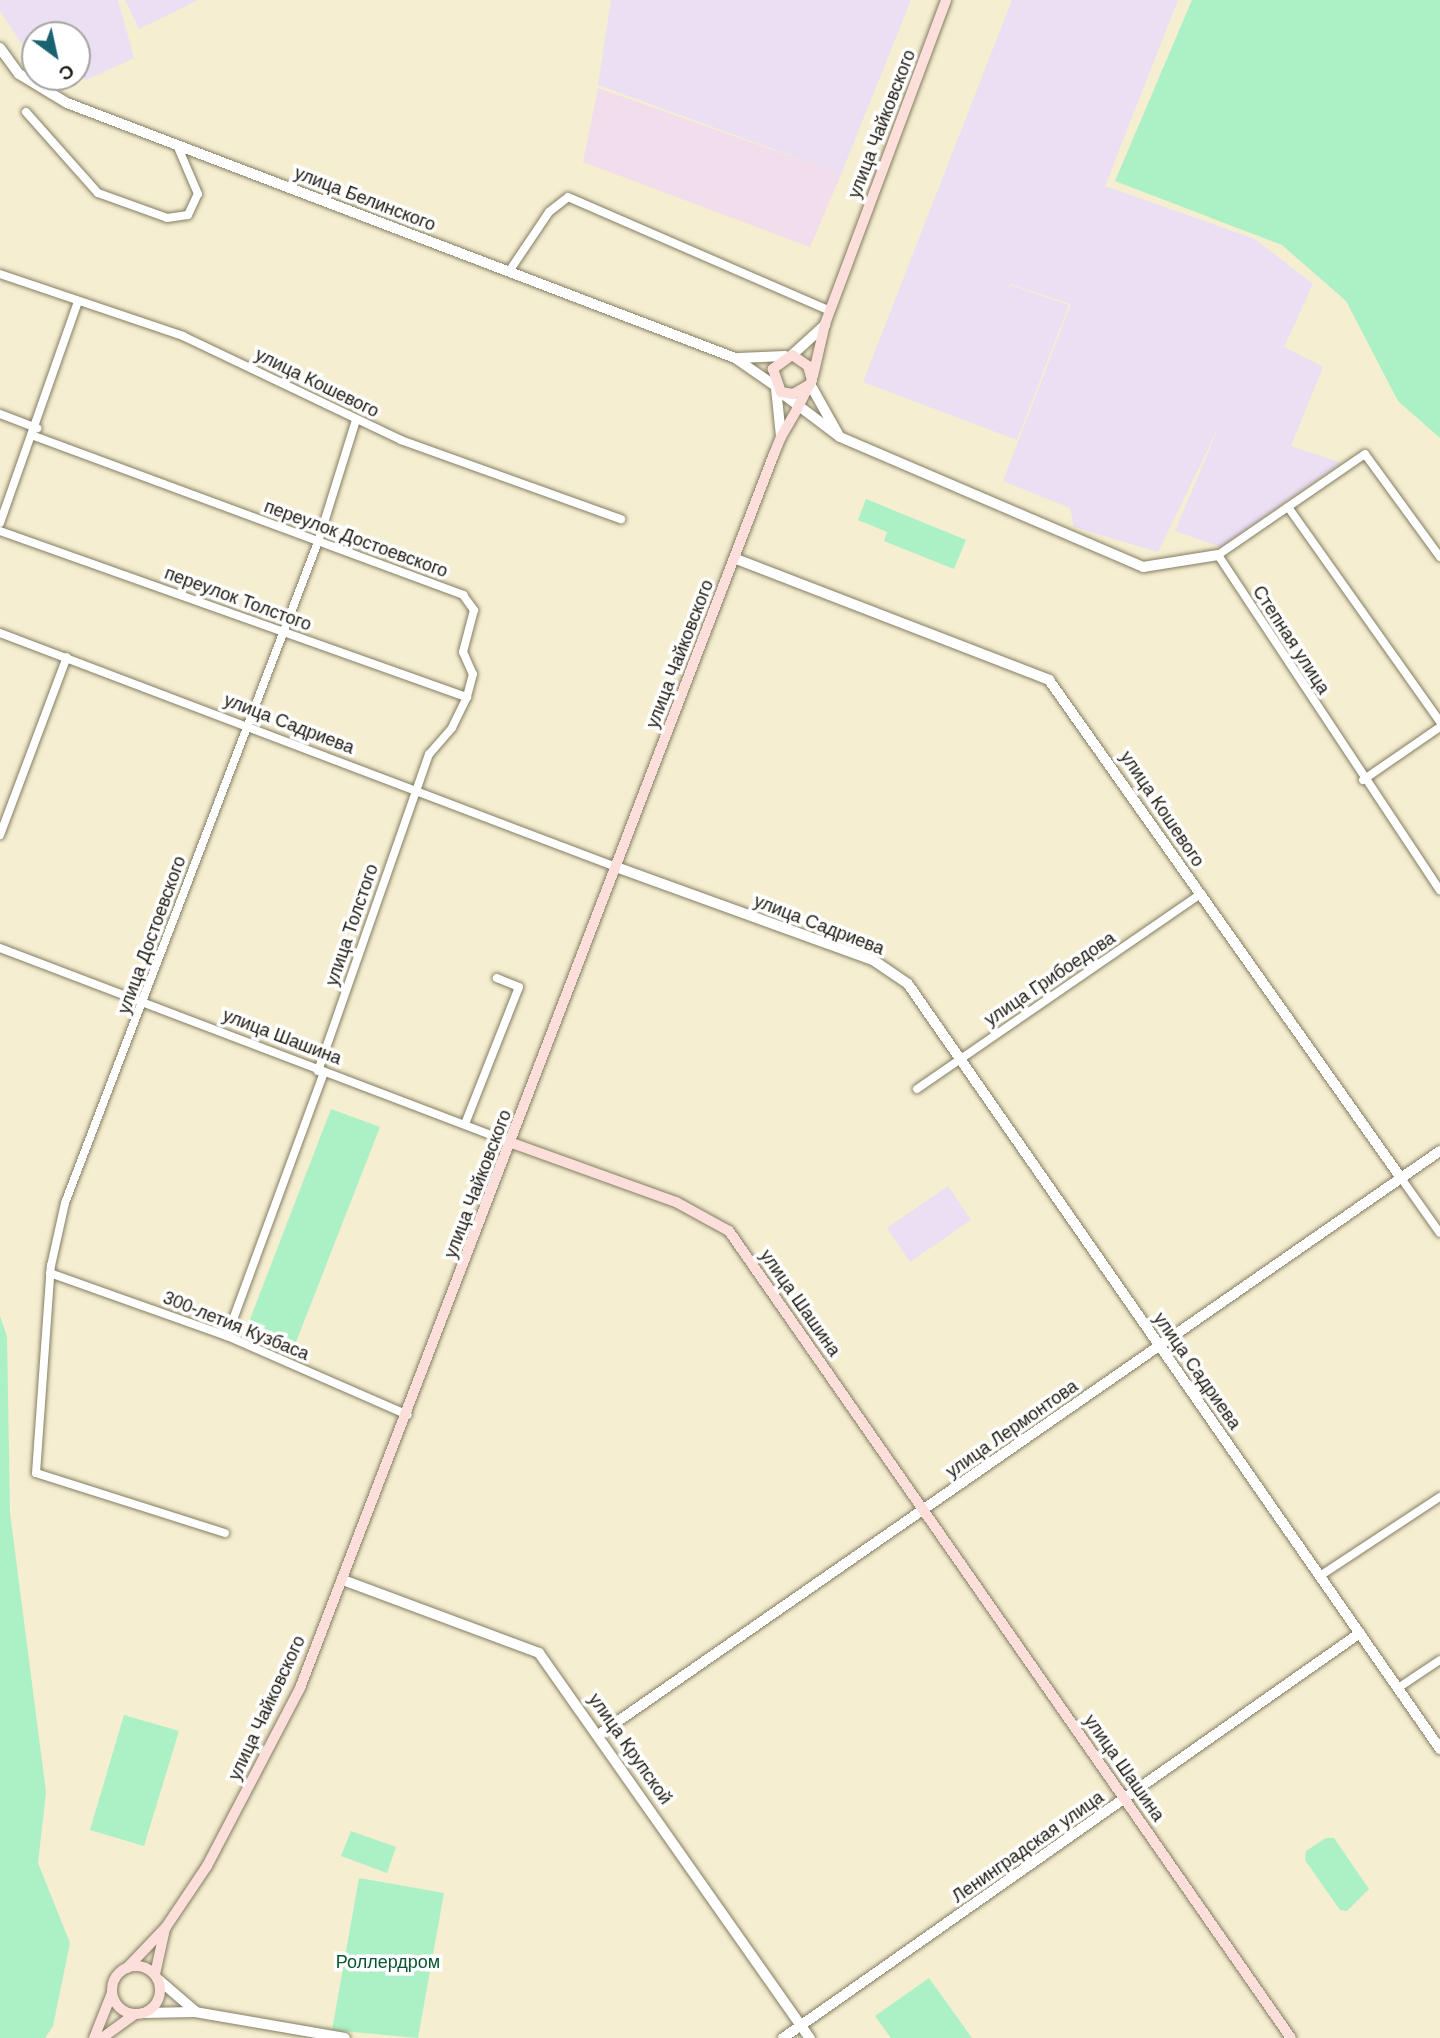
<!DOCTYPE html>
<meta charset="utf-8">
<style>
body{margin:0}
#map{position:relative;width:1440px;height:2038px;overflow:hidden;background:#f5eed1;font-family:Helvetica,sans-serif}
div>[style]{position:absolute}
.commercial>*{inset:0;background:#f1ddec}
.industrial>*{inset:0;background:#eadff3}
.green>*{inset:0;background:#acf0c5}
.roads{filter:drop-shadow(0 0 2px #837d63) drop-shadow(0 0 2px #837d63)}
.minor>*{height:8px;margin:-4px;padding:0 4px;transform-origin:4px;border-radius:4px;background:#fff}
.tertiary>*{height:10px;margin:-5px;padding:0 5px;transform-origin:5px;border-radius:5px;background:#fff}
.secondary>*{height:10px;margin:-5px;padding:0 5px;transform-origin:5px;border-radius:5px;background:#fcdfdb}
.secondary>.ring{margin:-5px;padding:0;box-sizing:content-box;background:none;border:10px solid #fcdfdb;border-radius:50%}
span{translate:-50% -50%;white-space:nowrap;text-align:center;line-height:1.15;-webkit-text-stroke:7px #fff;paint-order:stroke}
.street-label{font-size:18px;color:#1d1b11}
.park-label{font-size:18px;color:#095532}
.north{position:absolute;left:21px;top:21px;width:70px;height:70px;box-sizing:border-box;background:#fff;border:2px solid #a5a4a0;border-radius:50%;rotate:147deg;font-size:19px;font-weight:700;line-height:28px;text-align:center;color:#1d1b11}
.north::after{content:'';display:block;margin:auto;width:24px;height:32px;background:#196370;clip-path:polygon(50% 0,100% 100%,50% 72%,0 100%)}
</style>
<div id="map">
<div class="commercial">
<i style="clip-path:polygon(598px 88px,841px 174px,810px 247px,583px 162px)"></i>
</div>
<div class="industrial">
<i style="clip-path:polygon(0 0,118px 0,134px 58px,86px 80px,77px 75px,77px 35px,35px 35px,35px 64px,0 11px)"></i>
<i style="clip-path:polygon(125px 0,198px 0,139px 29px)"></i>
<i style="clip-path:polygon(611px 0,911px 0,841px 174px,598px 85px)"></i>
<i style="clip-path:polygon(1012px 0,1178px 0,1105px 186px,1255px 239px,1313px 284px,1284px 347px,1323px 367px,1291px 446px,1341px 463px,1221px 547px,1175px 531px,1221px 422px,1158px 552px,1074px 527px,1070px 508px,1003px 481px,1071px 304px,1010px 284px,999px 306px,1010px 285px,1069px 305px,1017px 440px,863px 382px)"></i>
<i style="clip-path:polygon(948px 1186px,971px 1220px,910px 1262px,887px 1228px)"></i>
</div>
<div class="green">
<i style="clip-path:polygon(1192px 0,1440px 0,1440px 438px,1398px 401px,1346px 301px,1282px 245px,1115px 181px)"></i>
<i style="clip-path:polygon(866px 499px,966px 540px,954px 569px,884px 541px,887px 532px,858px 520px)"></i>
<i style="clip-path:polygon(331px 1109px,380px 1127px,296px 1342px,249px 1322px)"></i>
<i style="clip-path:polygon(0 1316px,7px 1337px,10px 1513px,46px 1792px,38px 1863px,70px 1943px,53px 2026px,45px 2038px,0 2038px)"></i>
<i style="clip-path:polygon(124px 1715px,179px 1731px,144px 1846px,90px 1830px)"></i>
<i style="clip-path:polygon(351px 1831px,396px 1847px,387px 1873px,341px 1856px)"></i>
<i style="clip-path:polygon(1326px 1838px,1334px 1838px,1369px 1889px,1347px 1911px,1340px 1910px,1305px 1860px,1306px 1851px)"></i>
<i style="clip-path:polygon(359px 1878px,444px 1893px,418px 2038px,332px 2030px)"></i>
<i style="clip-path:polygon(929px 1978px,972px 2038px,891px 2038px,875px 2016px)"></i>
</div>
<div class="roads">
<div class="minor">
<i style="left:26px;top:112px;width:108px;rotate:48.4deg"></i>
<i style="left:98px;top:193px;width:73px;rotate:19.9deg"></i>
<i style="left:167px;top:218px;width:21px;rotate:-8deg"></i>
<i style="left:188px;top:215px;width:23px;rotate:-65deg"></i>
<i style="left:198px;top:194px;width:53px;rotate:-113.2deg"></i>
<i style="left:510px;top:270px;width:70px;rotate:-56.1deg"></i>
<i style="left:549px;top:212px;width:24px;rotate:-38deg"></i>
<i style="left:568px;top:197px;width:286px;rotate:23.5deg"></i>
<i style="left:0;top:274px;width:193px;rotate:18.7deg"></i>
<i style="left:183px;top:336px;width:242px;rotate:25.5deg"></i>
<i style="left:401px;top:440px;width:234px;rotate:19.8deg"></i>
<i style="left:0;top:414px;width:40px;rotate:21deg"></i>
<i style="left:34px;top:436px;width:458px;rotate:20.3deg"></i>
<i style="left:463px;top:595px;width:19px;rotate:54deg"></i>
<i style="left:474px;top:610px;width:43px;rotate:104.7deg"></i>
<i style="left:463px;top:652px;width:24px;rotate:66deg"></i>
<i style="left:473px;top:674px;width:24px;rotate:105deg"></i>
<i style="left:467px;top:697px;width:34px;rotate:116deg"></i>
<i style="left:452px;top:728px;width:35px;rotate:131deg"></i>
<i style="left:429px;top:754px;width:336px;rotate:109.3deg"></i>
<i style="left:1288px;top:507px;width:263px;rotate:54.7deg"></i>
<i style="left:0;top:523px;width:235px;rotate:-70.6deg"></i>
<i style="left:0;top:531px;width:496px;rotate:19.6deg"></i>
<i style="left:1440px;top:557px;width:127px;rotate:-126.1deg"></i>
<i style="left:1365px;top:454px;width:178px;rotate:145.5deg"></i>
<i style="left:1218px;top:555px;width:402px;rotate:56.5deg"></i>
<i style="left:0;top:633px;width:659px;rotate:20.8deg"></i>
<i style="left:1363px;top:780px;width:93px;rotate:-34.5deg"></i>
<i style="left:0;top:835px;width:190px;rotate:-69.4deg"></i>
<i style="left:0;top:948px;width:548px;rotate:20.85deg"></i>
<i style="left:917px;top:1089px;width:345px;rotate:-34.5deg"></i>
<i style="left:465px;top:1124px;width:147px;rotate:-68.5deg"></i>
<i style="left:519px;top:987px;width:24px;rotate:-158deg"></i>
<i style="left:1401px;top:1178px;width:67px;rotate:54.7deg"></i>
<i style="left:50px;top:1273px;width:188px;rotate:19.6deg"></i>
<i style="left:227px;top:1336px;width:197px;rotate:23.6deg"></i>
<i style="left:227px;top:1336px;width:280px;rotate:-69.8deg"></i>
<i style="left:225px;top:1533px;width:198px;rotate:-162.4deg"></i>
<i style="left:36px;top:1473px;width:208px;rotate:-85.9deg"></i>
<i style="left:51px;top:1266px;width:65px;rotate:-77.5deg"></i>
<i style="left:65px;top:1203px;width:708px;rotate:-69.06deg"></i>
<i style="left:318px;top:542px;width:128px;rotate:-72.7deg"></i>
<i style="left:1320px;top:1576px;width:144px;rotate:-33.4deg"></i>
<i style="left:1398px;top:1688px;width:50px;rotate:-33.7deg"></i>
</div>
<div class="tertiary">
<i style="left:0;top:48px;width:32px;rotate:54deg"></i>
<i style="left:19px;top:74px;width:56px;rotate:31.1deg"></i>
<i style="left:67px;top:103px;width:715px;rotate:20.89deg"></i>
<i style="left:735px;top:358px;width:47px;rotate:34.7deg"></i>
<i style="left:792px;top:355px;width:45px;rotate:-42.3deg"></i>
<i style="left:739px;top:358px;width:46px;rotate:-2.5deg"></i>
<i style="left:810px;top:384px;width:57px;rotate:60.8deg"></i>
<i style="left:776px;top:388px;width:48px;rotate:84.1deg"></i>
<i style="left:779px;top:391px;width:76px;rotate:37deg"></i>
<i style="left:840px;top:437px;width:330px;rotate:23.2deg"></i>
<i style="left:1143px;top:567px;width:76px;rotate:-9.1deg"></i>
<i style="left:736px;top:559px;width:336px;rotate:21.1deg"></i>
<i style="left:1049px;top:680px;width:610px;rotate:54.75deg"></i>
<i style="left:616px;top:867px;width:273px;rotate:19.9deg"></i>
<i style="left:873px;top:960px;width:42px;rotate:34.4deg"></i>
<i style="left:908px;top:984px;width:932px;rotate:55.18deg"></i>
<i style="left:343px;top:1580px;width:209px;rotate:20.4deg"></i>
<i style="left:539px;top:1653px;width:471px;rotate:54.9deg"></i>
<i style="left:601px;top:1733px;width:1021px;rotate:-34.75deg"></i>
<i style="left:159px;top:1980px;width:48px;rotate:40.7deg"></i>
<i style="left:143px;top:2013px;width:52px;rotate:-1.1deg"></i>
<i style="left:195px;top:2012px;width:152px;rotate:9.8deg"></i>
<i style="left:783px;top:2038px;width:705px;rotate:-35.07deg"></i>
</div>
<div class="secondary">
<i style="left:813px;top:376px;width:53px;rotate:-77deg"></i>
<i style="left:825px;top:324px;width:346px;rotate:-69.5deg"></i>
<i style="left:512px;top:1143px;width:174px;rotate:19.8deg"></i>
<i style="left:676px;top:1202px;width:60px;rotate:28.7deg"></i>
<i style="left:729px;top:1231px;width:983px;rotate:55.15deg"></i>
<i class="ring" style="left:112px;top:1966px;width:38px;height:38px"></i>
<i style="left:127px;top:1968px;width:57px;rotate:-46.4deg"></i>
<i style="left:166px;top:1927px;width:73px;rotate:-56.1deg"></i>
<i style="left:207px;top:1866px;width:201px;rotate:-62.4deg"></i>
<i style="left:300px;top:1688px;width:1322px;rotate:-68.99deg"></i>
<i style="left:774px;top:454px;width:18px;rotate:-68deg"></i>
<i style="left:781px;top:437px;width:32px;rotate:-60deg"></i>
<i style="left:797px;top:409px;width:28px;rotate:-63deg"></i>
<i style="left:810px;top:384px;width:4px;rotate:-63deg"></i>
<i style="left:812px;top:380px;width:15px;rotate:-106deg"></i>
<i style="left:808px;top:366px;width:19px;rotate:-145deg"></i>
<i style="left:792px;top:355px;width:24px;rotate:144deg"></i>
<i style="left:773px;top:369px;width:24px;rotate:71deg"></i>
<i style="left:781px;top:392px;width:12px;rotate:9deg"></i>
<i style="left:793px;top:394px;width:20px;rotate:-30deg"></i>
<i style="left:155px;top:1974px;width:46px;rotate:-77.5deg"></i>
<i style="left:94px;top:2038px;width:48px;rotate:-68.2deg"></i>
<i style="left:102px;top:2038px;width:41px;rotate:-36deg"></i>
</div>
</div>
<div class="street-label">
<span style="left:882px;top:124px;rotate:-69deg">улица Чайковского</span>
<span style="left:365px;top:199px;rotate:21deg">улица Белинского</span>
<span style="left:317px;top:383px;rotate:26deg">улица Кошевого</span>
<span style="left:356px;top:539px;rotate:20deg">переулок Достоевского</span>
<span style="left:238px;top:599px;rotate:20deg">переулок Толстого</span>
<span style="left:1291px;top:640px;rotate:57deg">Степная улица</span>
<span style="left:680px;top:654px;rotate:-69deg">улица Чайковского</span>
<span style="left:289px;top:724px;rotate:21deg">улица Садриева</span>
<span style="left:1162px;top:809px;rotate:56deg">улица Кошевого</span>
<span style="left:352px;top:925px;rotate:-71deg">улица Толстого</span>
<span style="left:819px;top:925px;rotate:21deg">улица Садриева</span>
<span style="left:152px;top:935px;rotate:-70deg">улица Достоевского</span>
<span style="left:1050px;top:979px;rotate:-34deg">улица Грибоедова</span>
<span style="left:282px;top:1037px;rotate:21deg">улица Шашина</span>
<span style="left:478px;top:1184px;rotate:-69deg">улица Чайковского</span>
<span style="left:800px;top:1303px;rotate:55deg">улица Шашина</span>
<span style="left:236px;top:1326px;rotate:22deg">300-летия Кузбаса</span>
<span style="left:1197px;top:1371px;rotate:55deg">улица Садриева</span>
<span style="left:1012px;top:1429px;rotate:-35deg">улица Лермонтова</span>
<span style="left:267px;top:1708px;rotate:-65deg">улица Чайковского</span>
<span style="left:630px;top:1749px;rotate:55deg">улица Крупской</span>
<span style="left:1124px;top:1768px;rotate:55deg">улица Шашина</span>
<span style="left:1028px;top:1847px;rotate:-35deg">Ленинградская улица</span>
</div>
<div class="park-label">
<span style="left:388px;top:1962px">Роллердром</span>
</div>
<div class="north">С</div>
</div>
